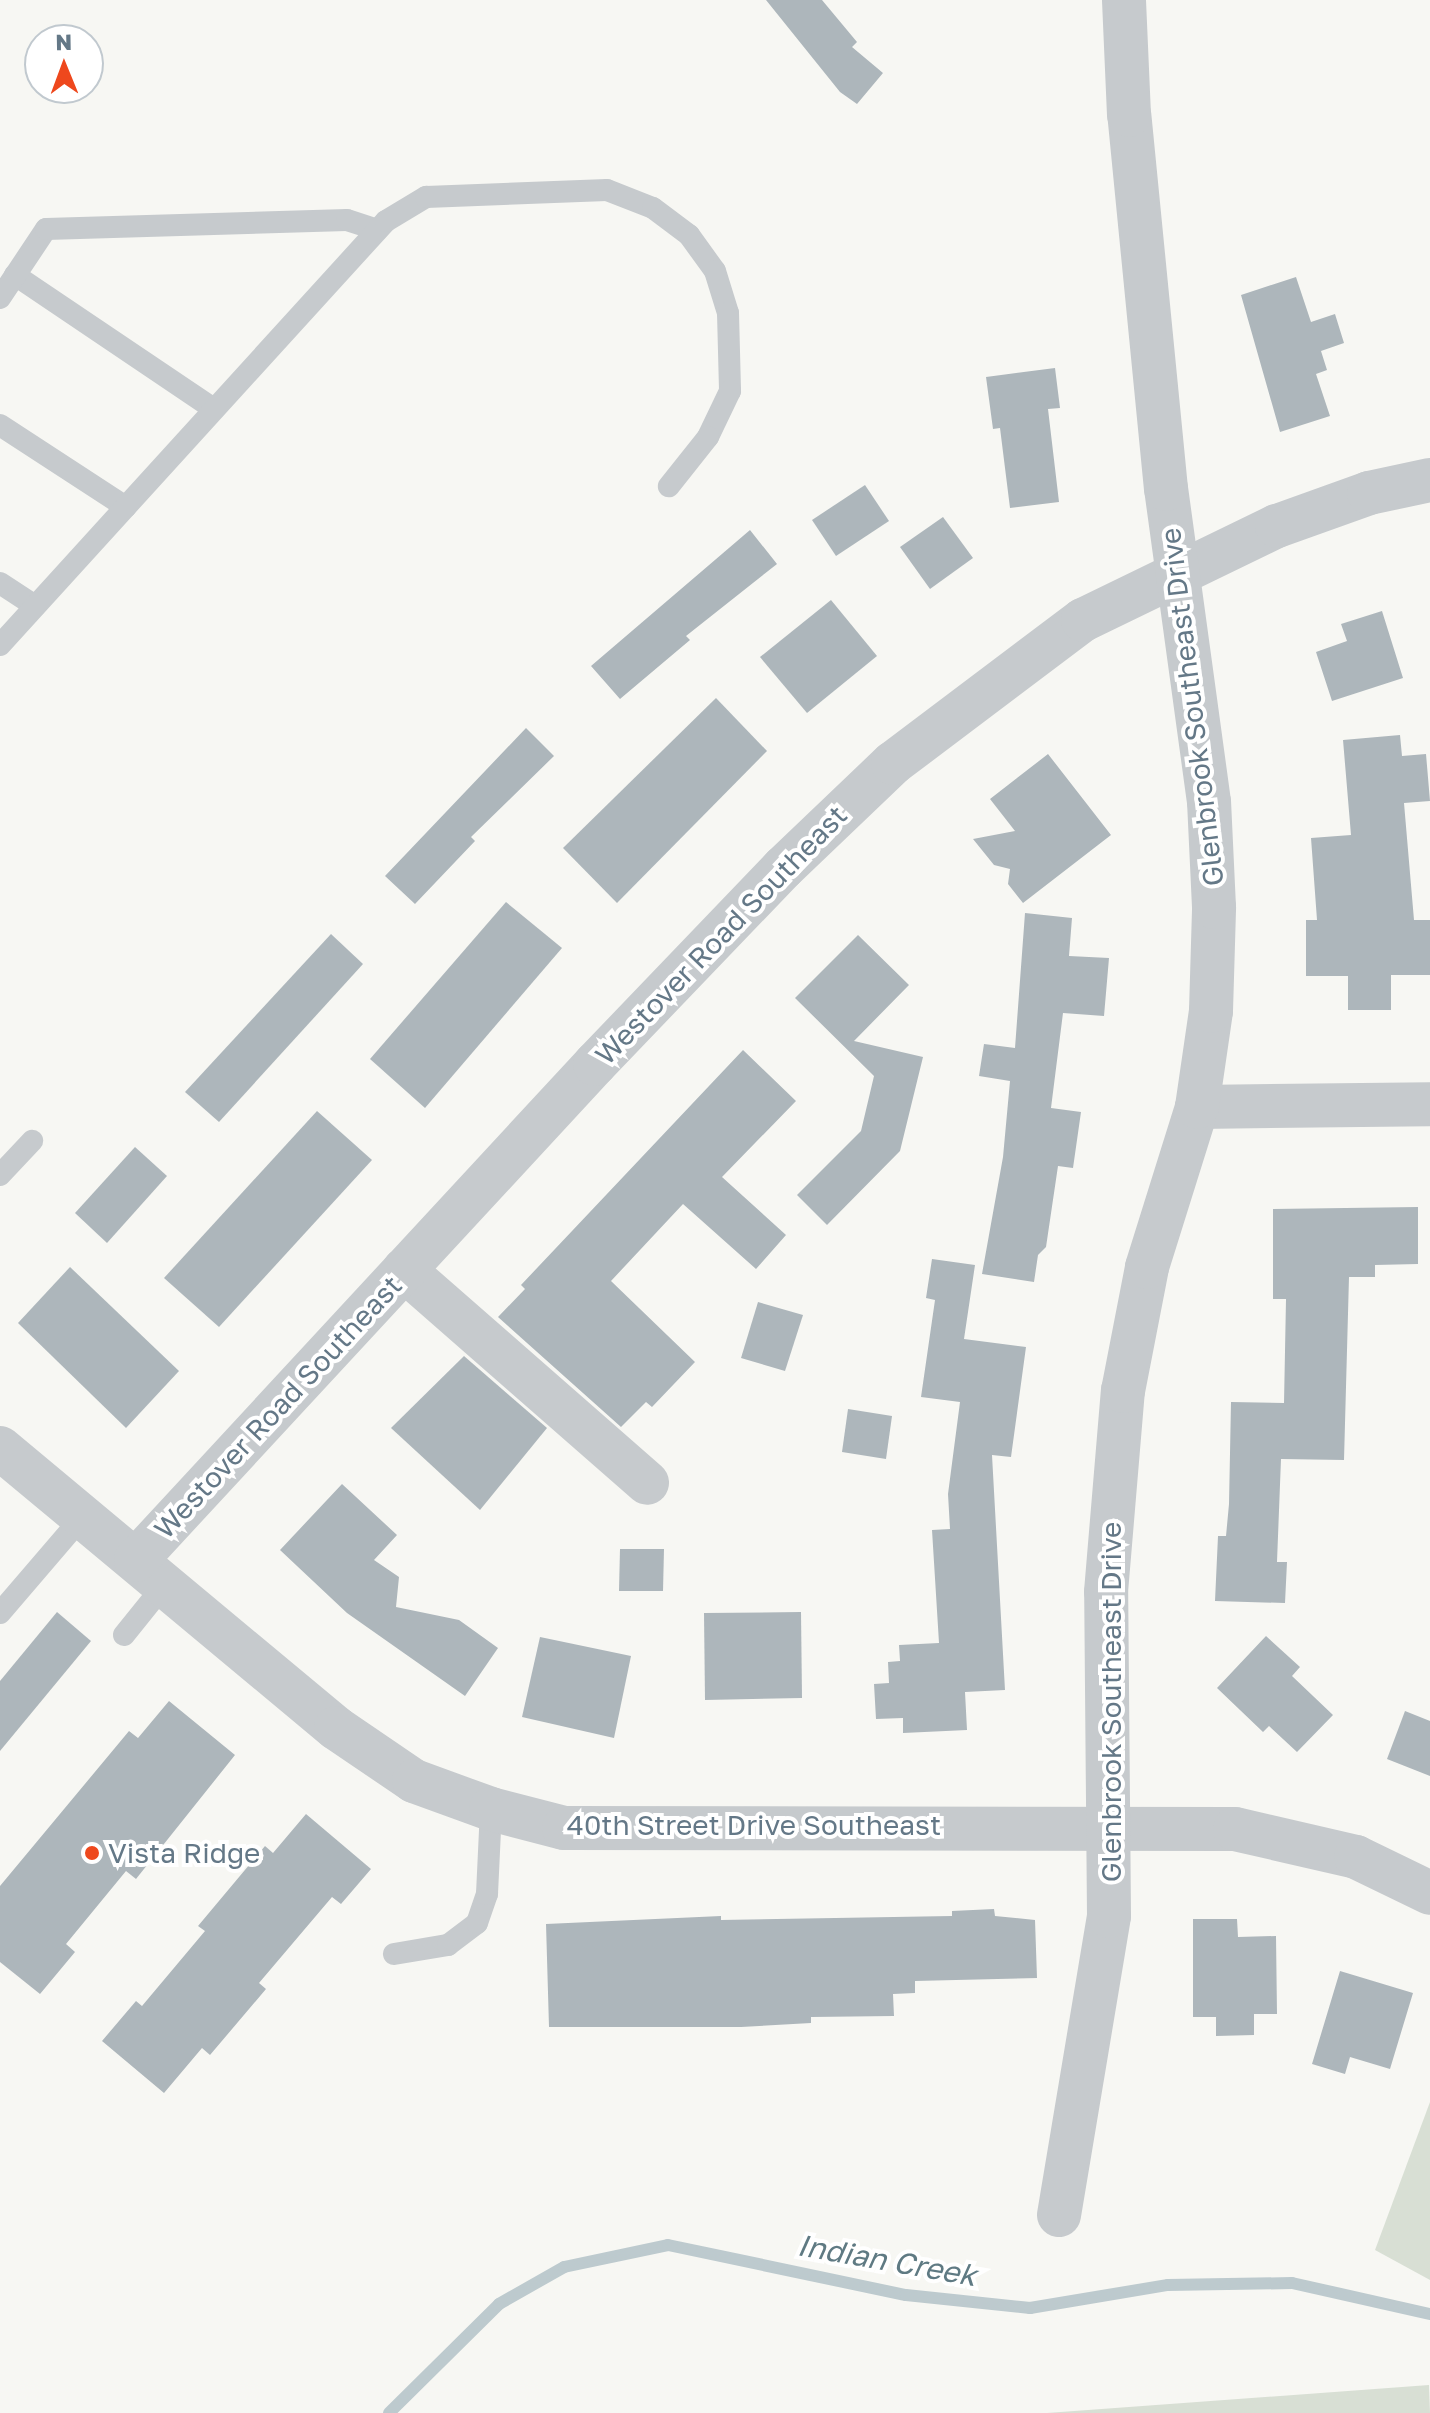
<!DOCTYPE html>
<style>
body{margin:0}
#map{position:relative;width:1430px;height:2413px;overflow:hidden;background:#f7f7f3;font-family:"Golos Text",sans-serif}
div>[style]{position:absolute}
.green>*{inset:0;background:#d8dfd4}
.stream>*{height:12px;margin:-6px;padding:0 6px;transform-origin:6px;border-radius:6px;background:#bdcace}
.building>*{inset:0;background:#adb6bb}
.service>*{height:22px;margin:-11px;padding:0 11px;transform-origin:11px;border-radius:11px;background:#c6cacd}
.minor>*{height:44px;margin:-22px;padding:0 22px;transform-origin:22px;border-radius:22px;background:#c6cacd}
.dots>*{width:22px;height:22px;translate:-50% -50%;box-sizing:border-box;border:4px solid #fff;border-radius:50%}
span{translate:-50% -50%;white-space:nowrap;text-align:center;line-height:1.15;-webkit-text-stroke:8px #fff;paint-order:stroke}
.street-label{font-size:28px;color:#647887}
.poi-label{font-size:28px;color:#647887}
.left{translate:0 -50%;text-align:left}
.water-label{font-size:30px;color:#5f7a83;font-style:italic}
.north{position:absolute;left:24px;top:24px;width:80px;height:80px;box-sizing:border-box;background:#fff;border:2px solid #c1c9cf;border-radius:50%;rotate:359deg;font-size:22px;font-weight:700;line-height:32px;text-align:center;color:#647887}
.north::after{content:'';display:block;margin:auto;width:28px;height:36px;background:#ee481d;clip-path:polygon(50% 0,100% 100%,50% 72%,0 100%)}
</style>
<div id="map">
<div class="green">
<i style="clip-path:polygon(1430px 2102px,1430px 2280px,1375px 2250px)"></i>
<i style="clip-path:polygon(1429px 2385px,1430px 2413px,1047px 2413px)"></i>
</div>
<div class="stream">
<i style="left:389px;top:2413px;width:155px;rotate:-44.7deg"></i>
<i style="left:499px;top:2304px;width:75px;rotate:-29.6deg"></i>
<i style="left:564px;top:2267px;width:106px;rotate:-11.9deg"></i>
<i style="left:668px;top:2245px;width:243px;rotate:11.9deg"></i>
<i style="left:906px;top:2295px;width:125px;rotate:6deg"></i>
<i style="left:1030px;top:2308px;width:140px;rotate:-9.5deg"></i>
<i style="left:1168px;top:2285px;width:124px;rotate:-0.9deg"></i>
<i style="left:1292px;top:2283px;width:141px;rotate:12.7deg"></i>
</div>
<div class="building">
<i style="clip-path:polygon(766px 0,822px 0,857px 42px,852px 47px,883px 73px,857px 104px,840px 92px)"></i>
<i style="clip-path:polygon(1296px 277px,1311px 322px,1335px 314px,1344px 343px,1321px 351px,1327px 370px,1316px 374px,1330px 416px,1280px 432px,1241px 295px)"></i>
<i style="clip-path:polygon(1055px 368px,1060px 408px,1048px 409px,1059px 502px,1010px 508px,1000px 428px,993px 429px,986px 377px)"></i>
<i style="clip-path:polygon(865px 485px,889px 521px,836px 556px,812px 520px)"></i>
<i style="clip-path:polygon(943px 517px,973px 558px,930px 589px,900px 547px)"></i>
<i style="clip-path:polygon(750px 530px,777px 564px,686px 636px,690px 640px,620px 699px,591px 666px)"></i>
<i style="clip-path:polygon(831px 600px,877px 656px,807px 713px,760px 657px)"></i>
<i style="clip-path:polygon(1382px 611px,1403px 678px,1332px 701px,1316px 652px,1347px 641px,1341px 624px)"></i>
<i style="clip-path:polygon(716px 698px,767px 751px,617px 903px,563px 848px)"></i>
<i style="clip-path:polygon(526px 728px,554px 756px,471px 837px,475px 841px,415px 904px,385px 876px)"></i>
<i style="clip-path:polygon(1400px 735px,1402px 756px,1426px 754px,1430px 801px,1404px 803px,1414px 920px,1430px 920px,1430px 975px,1391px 975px,1391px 1010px,1348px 1010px,1348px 976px,1306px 976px,1306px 920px,1317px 920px,1311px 838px,1351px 835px,1343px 740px)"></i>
<i style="clip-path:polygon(1048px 754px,1111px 835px,1023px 903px,1008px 884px,1010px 869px,994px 865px,973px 839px,1015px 831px,990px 799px)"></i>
<i style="clip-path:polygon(506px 902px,562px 948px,425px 1108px,370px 1059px)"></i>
<i style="clip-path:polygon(1025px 913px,1072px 918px,1069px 956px,1109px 958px,1104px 1016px,1063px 1013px,1051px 1108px,1081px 1112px,1073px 1168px,1058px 1166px,1046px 1247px,1038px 1255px,1034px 1282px,982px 1274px,1003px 1157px,1010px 1081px,979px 1076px,984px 1044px,1015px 1048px)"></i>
<i style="clip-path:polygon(331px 934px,363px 964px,219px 1122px,185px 1092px)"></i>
<i style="clip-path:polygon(858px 935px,909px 985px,854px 1041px,923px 1057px,900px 1151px,827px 1225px,797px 1195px,861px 1131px,874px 1076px,795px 998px)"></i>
<i style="clip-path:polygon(743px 1050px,796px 1101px,722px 1177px,786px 1235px,756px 1269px,683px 1204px,611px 1281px,695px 1362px,652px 1407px,646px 1402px,621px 1427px,498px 1317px,525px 1289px,521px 1285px)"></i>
<i style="clip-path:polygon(317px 1111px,372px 1160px,219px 1327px,164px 1278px)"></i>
<i style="clip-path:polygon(135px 1147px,167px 1176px,107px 1243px,75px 1213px)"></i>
<i style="clip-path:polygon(1418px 1207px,1418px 1264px,1375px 1265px,1375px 1277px,1349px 1277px,1344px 1460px,1281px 1459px,1277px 1562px,1287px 1562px,1285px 1603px,1215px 1601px,1218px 1536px,1226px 1536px,1229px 1504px,1231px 1402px,1284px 1403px,1286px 1299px,1273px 1299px,1273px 1209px)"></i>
<i style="clip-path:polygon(932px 1259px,975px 1265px,964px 1339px,1026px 1347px,1011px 1457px,992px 1455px,1005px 1690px,965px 1692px,967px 1730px,903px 1733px,903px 1718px,876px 1719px,874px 1684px,889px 1683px,888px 1662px,900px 1661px,899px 1645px,939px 1643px,932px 1530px,950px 1529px,948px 1494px,960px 1402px,921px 1397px,935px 1300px,926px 1298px)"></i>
<i style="clip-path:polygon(70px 1267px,179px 1371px,126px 1428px,18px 1323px)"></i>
<i style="clip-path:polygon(758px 1302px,803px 1315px,785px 1371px,741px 1358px)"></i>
<i style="clip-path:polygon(464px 1356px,547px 1428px,480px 1510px,391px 1428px)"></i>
<i style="clip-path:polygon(848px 1409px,892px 1416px,886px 1459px,842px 1452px)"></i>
<i style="clip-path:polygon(342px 1484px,397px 1535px,374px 1560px,399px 1577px,396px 1607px,459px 1620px,498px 1648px,465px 1696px,347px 1613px,280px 1550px)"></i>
<i style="clip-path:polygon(620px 1549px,664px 1549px,663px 1591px,619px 1591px)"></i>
<i style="clip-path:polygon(57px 1612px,91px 1641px,0 1751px,0 1681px)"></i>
<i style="clip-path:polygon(801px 1612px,802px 1698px,705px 1700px,704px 1613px)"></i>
<i style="clip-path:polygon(1266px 1636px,1300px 1667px,1292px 1676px,1333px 1715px,1297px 1752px,1269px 1726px,1263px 1732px,1217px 1688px)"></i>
<i style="clip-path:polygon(540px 1637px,631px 1656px,614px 1738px,522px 1717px)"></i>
<i style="clip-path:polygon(169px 1701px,235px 1755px,136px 1879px,126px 1871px,66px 1944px,75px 1952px,40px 1994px,0 1962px,0 1886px,129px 1731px,138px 1738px)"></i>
<i style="clip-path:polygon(1405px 1711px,1430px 1721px,1430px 1776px,1387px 1759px)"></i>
<i style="clip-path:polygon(306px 1814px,371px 1869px,341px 1904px,332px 1897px,259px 1983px,266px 1989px,210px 2055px,202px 2048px,164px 2093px,102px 2041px,136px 2001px,142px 2006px,205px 1931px,198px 1926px,265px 1846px,273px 1853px)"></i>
<i style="clip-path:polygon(994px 1909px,995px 1916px,1035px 1920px,1037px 1978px,915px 1981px,915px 1993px,893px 1994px,894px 2016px,811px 2017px,811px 2023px,741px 2027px,549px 2027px,546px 1924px,721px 1916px,721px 1920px,952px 1916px,952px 1911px)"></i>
<i style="clip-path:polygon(1193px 1919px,1237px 1919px,1238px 1937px,1276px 1936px,1277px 2014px,1254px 2014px,1254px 2035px,1216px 2036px,1216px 2017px,1193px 2017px)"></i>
<i style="clip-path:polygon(1340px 1971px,1413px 1993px,1390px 2069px,1350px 2057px,1345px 2074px,1312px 2064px)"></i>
</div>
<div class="service">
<i style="left:15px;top:275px;width:240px;rotate:34deg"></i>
<i style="left:0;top:298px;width:83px;rotate:-56.3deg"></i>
<i style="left:46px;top:229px;width:301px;rotate:-1.7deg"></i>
<i style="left:347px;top:220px;width:32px;rotate:18deg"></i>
<i style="left:0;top:425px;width:150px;rotate:33.1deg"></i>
<i style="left:0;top:583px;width:42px;rotate:33.3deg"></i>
<i style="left:0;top:645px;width:573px;rotate:-47.69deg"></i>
<i style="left:386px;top:221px;width:47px;rotate:-31deg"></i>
<i style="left:426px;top:197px;width:181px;rotate:-2.2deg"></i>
<i style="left:607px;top:190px;width:49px;rotate:21.4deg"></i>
<i style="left:653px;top:208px;width:45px;rotate:36.9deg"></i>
<i style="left:689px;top:235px;width:44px;rotate:54.2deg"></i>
<i style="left:715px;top:271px;width:44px;rotate:72.8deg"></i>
<i style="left:728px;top:313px;width:78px;rotate:88.5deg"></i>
<i style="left:730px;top:391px;width:51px;rotate:115.6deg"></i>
<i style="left:708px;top:437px;width:63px;rotate:128.5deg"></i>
<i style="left:0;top:1175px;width:47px;rotate:-46.7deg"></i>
<i style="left:0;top:1613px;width:128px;rotate:-49.4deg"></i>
<i style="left:124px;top:1635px;width:65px;rotate:-51.2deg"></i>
<i style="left:394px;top:1954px;width:55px;rotate:-9.5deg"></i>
<i style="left:448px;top:1945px;width:36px;rotate:-37deg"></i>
<i style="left:477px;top:1923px;width:31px;rotate:-71deg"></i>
<i style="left:487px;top:1894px;width:85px;rotate:-87.3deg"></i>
</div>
<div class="minor">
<i style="left:1197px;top:1107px;width:233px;rotate:-0.7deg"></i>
<i style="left:404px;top:1270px;width:323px;rotate:41.2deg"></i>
<i style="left:0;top:1448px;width:437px;rotate:39.8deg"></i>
<i style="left:336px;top:1728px;width:94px;rotate:34.2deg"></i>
<i style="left:414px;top:1781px;width:82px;rotate:20deg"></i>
<i style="left:491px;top:1809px;width:75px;rotate:14.6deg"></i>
<i style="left:564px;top:1828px;width:671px;rotate:0.09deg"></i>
<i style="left:1235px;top:1829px;width:124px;rotate:13deg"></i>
<i style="left:1356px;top:1857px;width:82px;rotate:25.9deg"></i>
<i style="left:136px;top:1560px;width:676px;rotate:-47.22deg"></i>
<i style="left:595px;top:1064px;width:272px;rotate:-46.2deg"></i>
<i style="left:783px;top:868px;width:152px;rotate:-43.7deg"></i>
<i style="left:893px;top:763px;width:238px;rotate:-37deg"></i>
<i style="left:1083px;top:620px;width:216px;rotate:-25.9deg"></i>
<i style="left:1277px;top:526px;width:98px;rotate:-19.7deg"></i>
<i style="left:1369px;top:493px;width:62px;rotate:-12deg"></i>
<i style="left:1059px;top:2215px;width:303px;rotate:-80.5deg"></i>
<i style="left:1109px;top:1916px;width:324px;rotate:-90.5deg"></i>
<i style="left:1106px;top:1592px;width:202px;rotate:-85.2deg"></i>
<i style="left:1123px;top:1391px;width:126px;rotate:-79deg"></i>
<i style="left:1147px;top:1267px;width:168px;rotate:-72.6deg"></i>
<i style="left:1197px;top:1107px;width:97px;rotate:-81.7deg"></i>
<i style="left:1211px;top:1011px;width:104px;rotate:-88.3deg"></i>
<i style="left:1214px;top:907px;width:105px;rotate:-92.7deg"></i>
<i style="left:1209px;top:802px;width:316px;rotate:-97.8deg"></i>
<i style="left:1166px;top:489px;width:376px;rotate:-95.6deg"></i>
<i style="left:1129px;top:115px;width:115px;rotate:-92.5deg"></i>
</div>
<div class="dots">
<i style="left:92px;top:1853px;background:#ee481d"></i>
</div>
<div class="street-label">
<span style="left:1192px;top:707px;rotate:-97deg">Glenbrook Southeast Drive</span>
<span style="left:721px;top:935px;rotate:-46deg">Westover Road Southeast</span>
<span style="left:278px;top:1407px;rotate:-47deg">Westover Road Southeast</span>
<span style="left:1111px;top:1702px;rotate:-90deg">Glenbrook Southeast Drive</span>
<span style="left:754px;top:1825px">40th Street Drive Southeast</span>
</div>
<div class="poi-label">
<span class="left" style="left:108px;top:1853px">Vista Ridge</span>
</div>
<div class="water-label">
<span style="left:887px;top:2260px;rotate:10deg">Indian Creek</span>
</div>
<div class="north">N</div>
</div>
